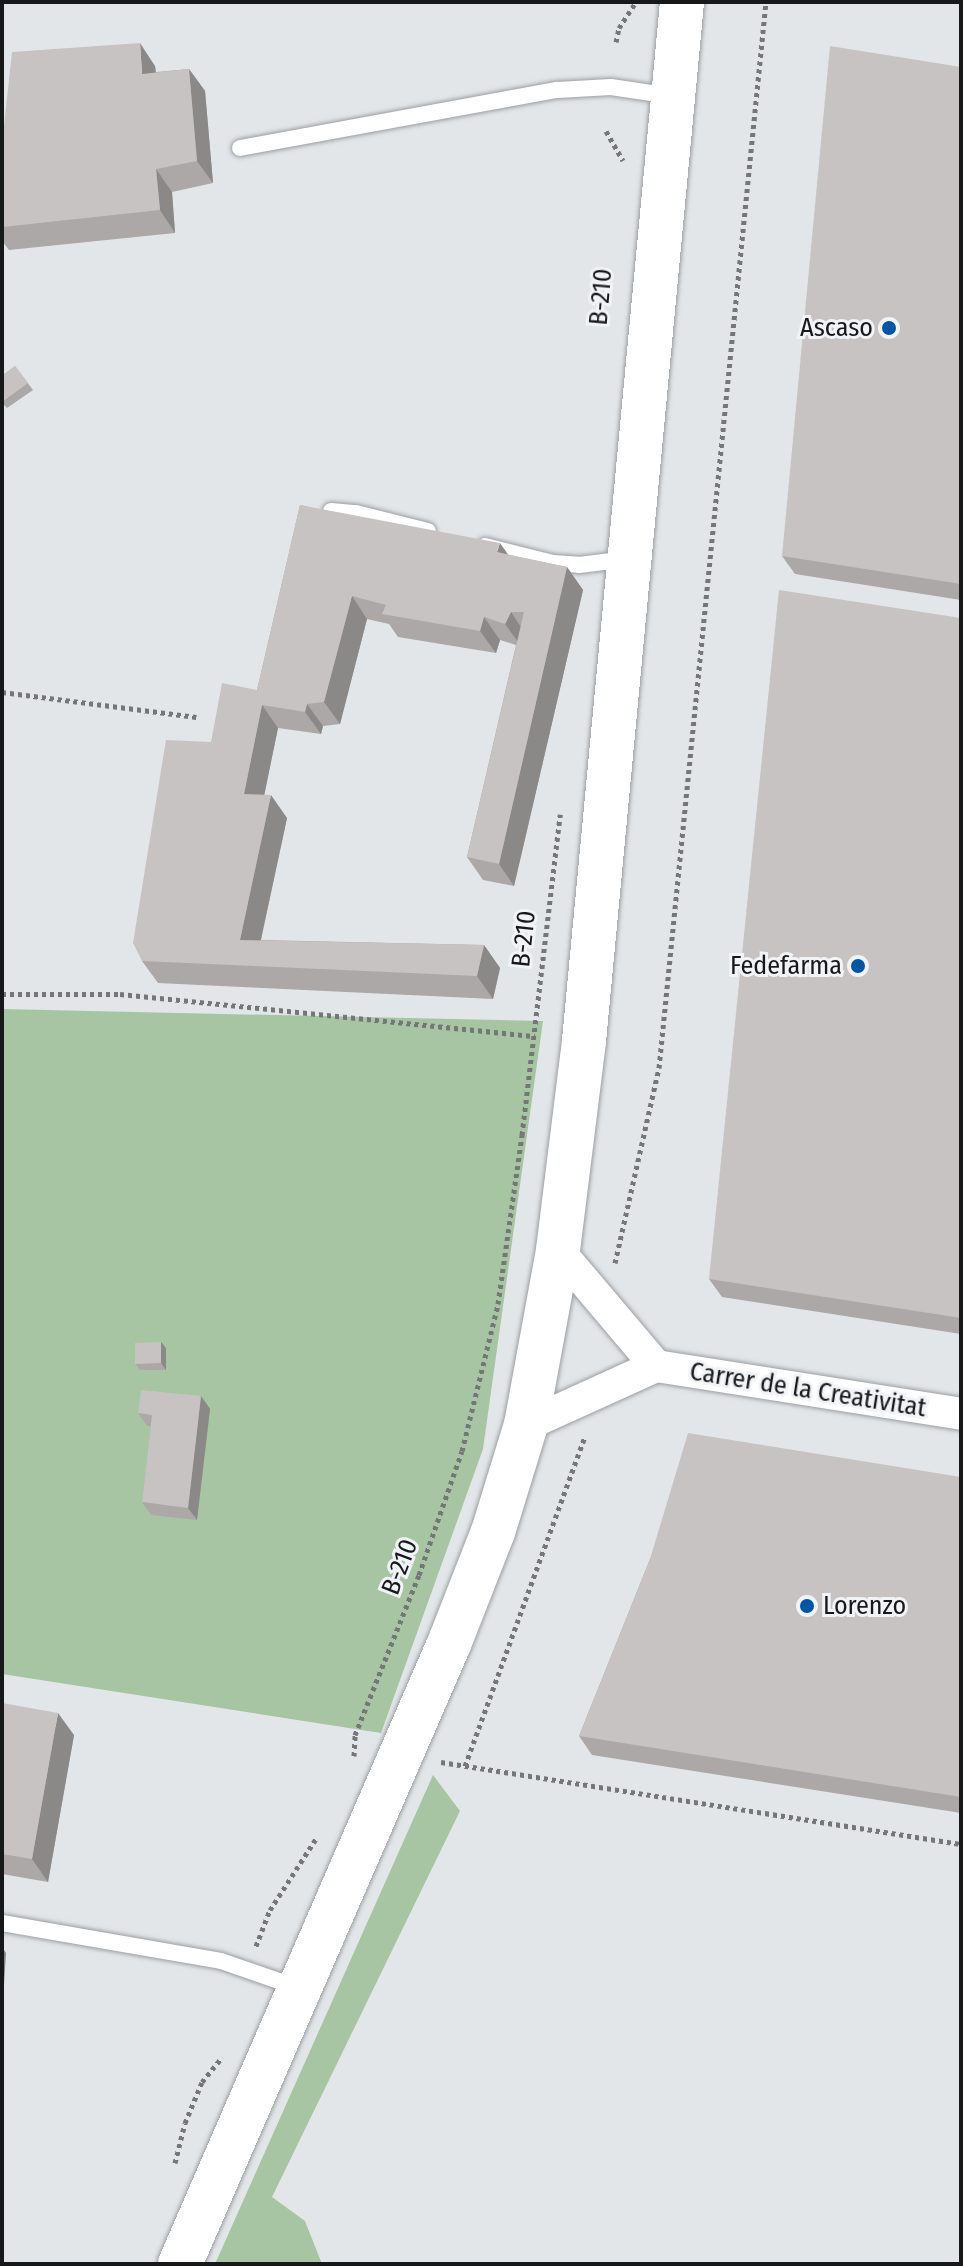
<!DOCTYPE html>
<style>
body{margin:0}
#map{position:relative;width:963px;height:2266px;overflow:hidden;background:#e3e6e9;font-family:"Fira Sans Condensed",sans-serif}
div>[style]{position:absolute}
.green>*{inset:0;background:#a7c5a2}
.path>*{height:5px;margin-top:-2.5px;transform-origin:0;background:repeating-linear-gradient(90deg,#747678 0 4px,transparent 0 8px)}
.roads{filter:drop-shadow(0 0 2px #9c9fa1) drop-shadow(0 0 2px #9c9fa1)}
.lane>*{height:16px;margin:-8px;padding:0 8px;transform-origin:8px;border-radius:8px;background:#fff}
.street>*{height:32px;margin:-16px;padding:0 16px;transform-origin:16px;border-radius:16px;background:#fff}
.secondary>*{height:44px;margin:-22px;padding:0 22px;transform-origin:22px;border-radius:22px;background:#fff}
.wall>*{inset:0;background:#aba8a7}
.shaded-wall>*{inset:0;background:#8b8888}
.building>*{inset:0;background:#c7c3c2}
.dots>*{width:22px;height:22px;translate:-50% -50%;box-sizing:border-box;border:4px solid #f1f3f6;border-radius:50%}
span{translate:-50% -50%;white-space:nowrap;text-align:center;line-height:1.15;-webkit-text-stroke:6px #f1f3f6;paint-order:stroke}
.street-label{font-size:26px;color:#171819}
.poi-label{font-size:26px;color:#171819}
.right{translate:-100% -50%;text-align:right}
.left{translate:0 -50%;text-align:left}
.frame{position:absolute;inset:0;border:4px solid #171819;pointer-events:none}
</style>
<div id="map">
<div class="green">
<i style="clip-path:polygon(2px 1009px,543px 1021px,483px 1449px,381px 1733px,2px 1674px)"></i>
<i style="clip-path:polygon(433px 1775px,460px 1811px,272px 2197px,305px 2221px,322px 2264px,215px 2264px)"></i>
</div>
<div class="path">
<i style="left:616px;top:42px;width:14px;rotate:-78deg"></i>
<i style="left:619px;top:28px;width:31px;rotate:-57deg"></i>
<i style="left:606px;top:131px;width:34px;rotate:60deg"></i>
<i style="left:2px;top:692px;width:196px;rotate:7.3deg"></i>
<i style="left:2px;top:994px;width:118px"></i>
<i style="left:120px;top:994px;width:417px;rotate:5.8deg"></i>
<i style="left:615px;top:1263px;width:200px;rotate:-77.3deg"></i>
<i style="left:659px;top:1068px;width:1071px;rotate:-84.27deg"></i>
<i style="left:354px;top:1756px;width:21px;rotate:-87deg"></i>
<i style="left:355px;top:1735px;width:172px;rotate:-68.2deg"></i>
<i style="left:419px;top:1575px;width:131px;rotate:-70.9deg"></i>
<i style="left:462px;top:1451px;width:151px;rotate:-76.2deg"></i>
<i style="left:498px;top:1304px;width:171px;rotate:-81.9deg"></i>
<i style="left:522px;top:1135px;width:323px;rotate:-83.2deg"></i>
<i style="left:441px;top:1762px;width:526px;rotate:8.96deg"></i>
<i style="left:465px;top:1766px;width:350px;rotate:-70deg"></i>
<i style="left:256px;top:1946px;width:39px;rotate:-69deg"></i>
<i style="left:270px;top:1910px;width:87px;rotate:-57.2deg"></i>
<i style="left:175px;top:2163px;width:41px;rotate:-76deg"></i>
<i style="left:185px;top:2123px;width:44px;rotate:-67.5deg"></i>
<i style="left:202px;top:2082px;width:32px;rotate:-51deg"></i>
</div>
<div class="roads">
<div class="lane">
<i style="left:240px;top:148px;width:322px;rotate:-10.4deg"></i>
<i style="left:557px;top:90px;width:54px;rotate:-3.2deg"></i>
<i style="left:611px;top:87px;width:61px;rotate:8.5deg"></i>
<i style="left:331px;top:511px;width:25px;rotate:5deg"></i>
<i style="left:356px;top:513px;width:74px;rotate:14deg"></i>
<i style="left:485px;top:546px;width:70px;rotate:14deg"></i>
<i style="left:553px;top:563px;width:26px;rotate:4deg"></i>
<i style="left:579px;top:565px;width:49px;rotate:-7deg"></i>
<i style="left:2px;top:1923px;width:222px;rotate:9.8deg"></i>
<i style="left:221px;top:1961px;width:83px;rotate:19.1deg"></i>
</div>
<div class="street">
<i style="left:558px;top:1250px;width:152px;rotate:49.8deg"></i>
<i style="left:526px;top:1425px;width:143px;rotate:-24.4deg"></i>
<i style="left:656px;top:1366px;width:309px;rotate:8.9deg"></i>
</div>
<div class="secondary">
<i style="left:180px;top:2264px;width:676px;rotate:-66.55deg"></i>
<i style="left:449px;top:1644px;width:120px;rotate:-68.6deg"></i>
<i style="left:493px;top:1532px;width:112px;rotate:-72.9deg"></i>
<i style="left:526px;top:1425px;width:178px;rotate:-79.6deg"></i>
<i style="left:558px;top:1250px;width:211px;rotate:-82.9deg"></i>
<i style="left:584px;top:1041px;width:1044px;rotate:-84.61deg"></i>
</div>
</div>
<div class="wall">
<i style="clip-path:polygon(155px 66px,156px 72px,189px 69px,205px 91px,213px 183px,172px 192px,175px 233px,9px 250px,2px 241px,2px 144px)"></i>
<i style="clip-path:polygon(961px 67px,961px 600px,795px 574px,782px 556px)"></i>
<i style="clip-path:polygon(15px 366px,33px 390px,7px 408px,2px 403px,2px 376px)"></i>
<i style="clip-path:polygon(300px 505px,508px 555px,567px 567px,583px 590px,514px 886px,483px 880px,467px 857px,516px 645px,500px 640px,496px 653px,398px 637px,389px 624px,367px 619px,340px 724px,323px 726px,321px 734px,278px 728px,264px 795px,287px 818px,261px 940px,484px 945px,500px 968px,493px 999px,158px 983px,142px 961px,211px 742px,257px 690px)"></i>
<i style="clip-path:polygon(961px 618px,961px 1334px,722px 1297px,709px 1279px)"></i>
<i style="clip-path:polygon(166px 1348px,166px 1370px,140px 1370px,135px 1364px)"></i>
<i style="clip-path:polygon(201px 1396px,210px 1409px,197px 1520px,151px 1515px,142px 1502px,151px 1426px,147px 1426px,138px 1413px)"></i>
<i style="clip-path:polygon(961px 1477px,961px 1813px,592px 1755px,579px 1736px,650px 1559px)"></i>
<i style="clip-path:polygon(2px 1703px,74px 1735px,48px 1882px,2px 1874px)"></i>
</div>
<div class="shaded-wall">
<i style="clip-path:polygon(140px 43px,155px 66px,158px 96px,142px 74px)"></i>
<i style="clip-path:polygon(189px 69px,205px 91px,213px 183px,197px 161px)"></i>
<i style="clip-path:polygon(156px 169px,172px 192px,175px 233px,160px 210px)"></i>
<i style="clip-path:polygon(500px 543px,516px 566px,497px 552px)"></i>
<i style="clip-path:polygon(567px 567px,583px 590px,514px 886px,499px 864px)"></i>
<i style="clip-path:polygon(352px 596px,367px 619px,340px 724px,324px 702px)"></i>
<i style="clip-path:polygon(511px 612px,526px 635px,521px 646px,505px 624px)"></i>
<i style="clip-path:polygon(484px 617px,500px 640px,496px 653px,480px 631px)"></i>
<i style="clip-path:polygon(307px 704px,323px 726px,321px 734px,305px 712px)"></i>
<i style="clip-path:polygon(262px 705px,278px 728px,260px 816px,244px 794px)"></i>
<i style="clip-path:polygon(271px 795px,287px 818px,256px 962px,240px 940px)"></i>
<i style="clip-path:polygon(484px 945px,500px 968px,493px 999px,477px 976px)"></i>
<i style="clip-path:polygon(161px 1342px,166px 1348px,166px 1370px,161px 1363px)"></i>
<i style="clip-path:polygon(201px 1396px,210px 1409px,197px 1520px,188px 1508px)"></i>
<i style="clip-path:polygon(58px 1713px,74px 1735px,48px 1882px,32px 1859px)"></i>
<i style="clip-path:polygon(2px 1947px,6px 1953px,2px 2018px)"></i>
</div>
<div class="building">
<i style="clip-path:polygon(140px 43px,142px 74px,189px 69px,197px 161px,156px 169px,160px 210px,2px 227px,2px 144px,12px 52px)"></i>
<i style="clip-path:polygon(830px 46px,961px 67px,961px 584px,782px 556px)"></i>
<i style="clip-path:polygon(15px 366px,28px 383px,2px 402px,2px 376px)"></i>
<i style="clip-path:polygon(300px 505px,500px 543px,497px 552px,567px 567px,499px 864px,467px 857px,524px 612px,511px 612px,505px 624px,484px 617px,480px 631px,382px 614px,386px 605px,352px 596px,324px 702px,307px 704px,305px 712px,262px 705px,244px 794px,271px 795px,240px 940px,484px 945px,477px 976px,142px 961px,133px 943px,166px 740px,211px 742px,222px 683px,257px 690px)"></i>
<i style="clip-path:polygon(779px 590px,961px 618px,961px 1318px,709px 1279px)"></i>
<i style="clip-path:polygon(161px 1342px,161px 1363px,135px 1364px,135px 1343px)"></i>
<i style="clip-path:polygon(141px 1390px,201px 1396px,188px 1508px,142px 1502px,152px 1415px,138px 1413px)"></i>
<i style="clip-path:polygon(688px 1433px,961px 1477px,961px 1797px,579px 1736px,650px 1559px)"></i>
<i style="clip-path:polygon(2px 1703px,58px 1713px,32px 1859px,2px 1854px)"></i>
</div>
<div class="dots">
<i style="left:889px;top:328px;background:#0255a3"></i>
<i style="left:858px;top:966px;background:#0255a3"></i>
<i style="left:807px;top:1606px;background:#0255a3"></i>
</div>
<div class="street-label">
<span style="left:601px;top:297px;rotate:-85deg">B-210</span>
<span style="left:524px;top:939px;rotate:-84deg">B-210</span>
<span style="left:808px;top:1390px;rotate:9deg">Carrer de la Creativitat</span>
<span style="left:400px;top:1567px;rotate:-69deg">B-210</span>
</div>
<div class="poi-label">
<span class="right" style="left:873px;top:328px">Ascaso</span>
<span class="right" style="left:842px;top:966px">Fedefarma</span>
<span class="left" style="left:823px;top:1606px">Lorenzo</span>
</div>
<div class="frame"></div>
</div>
